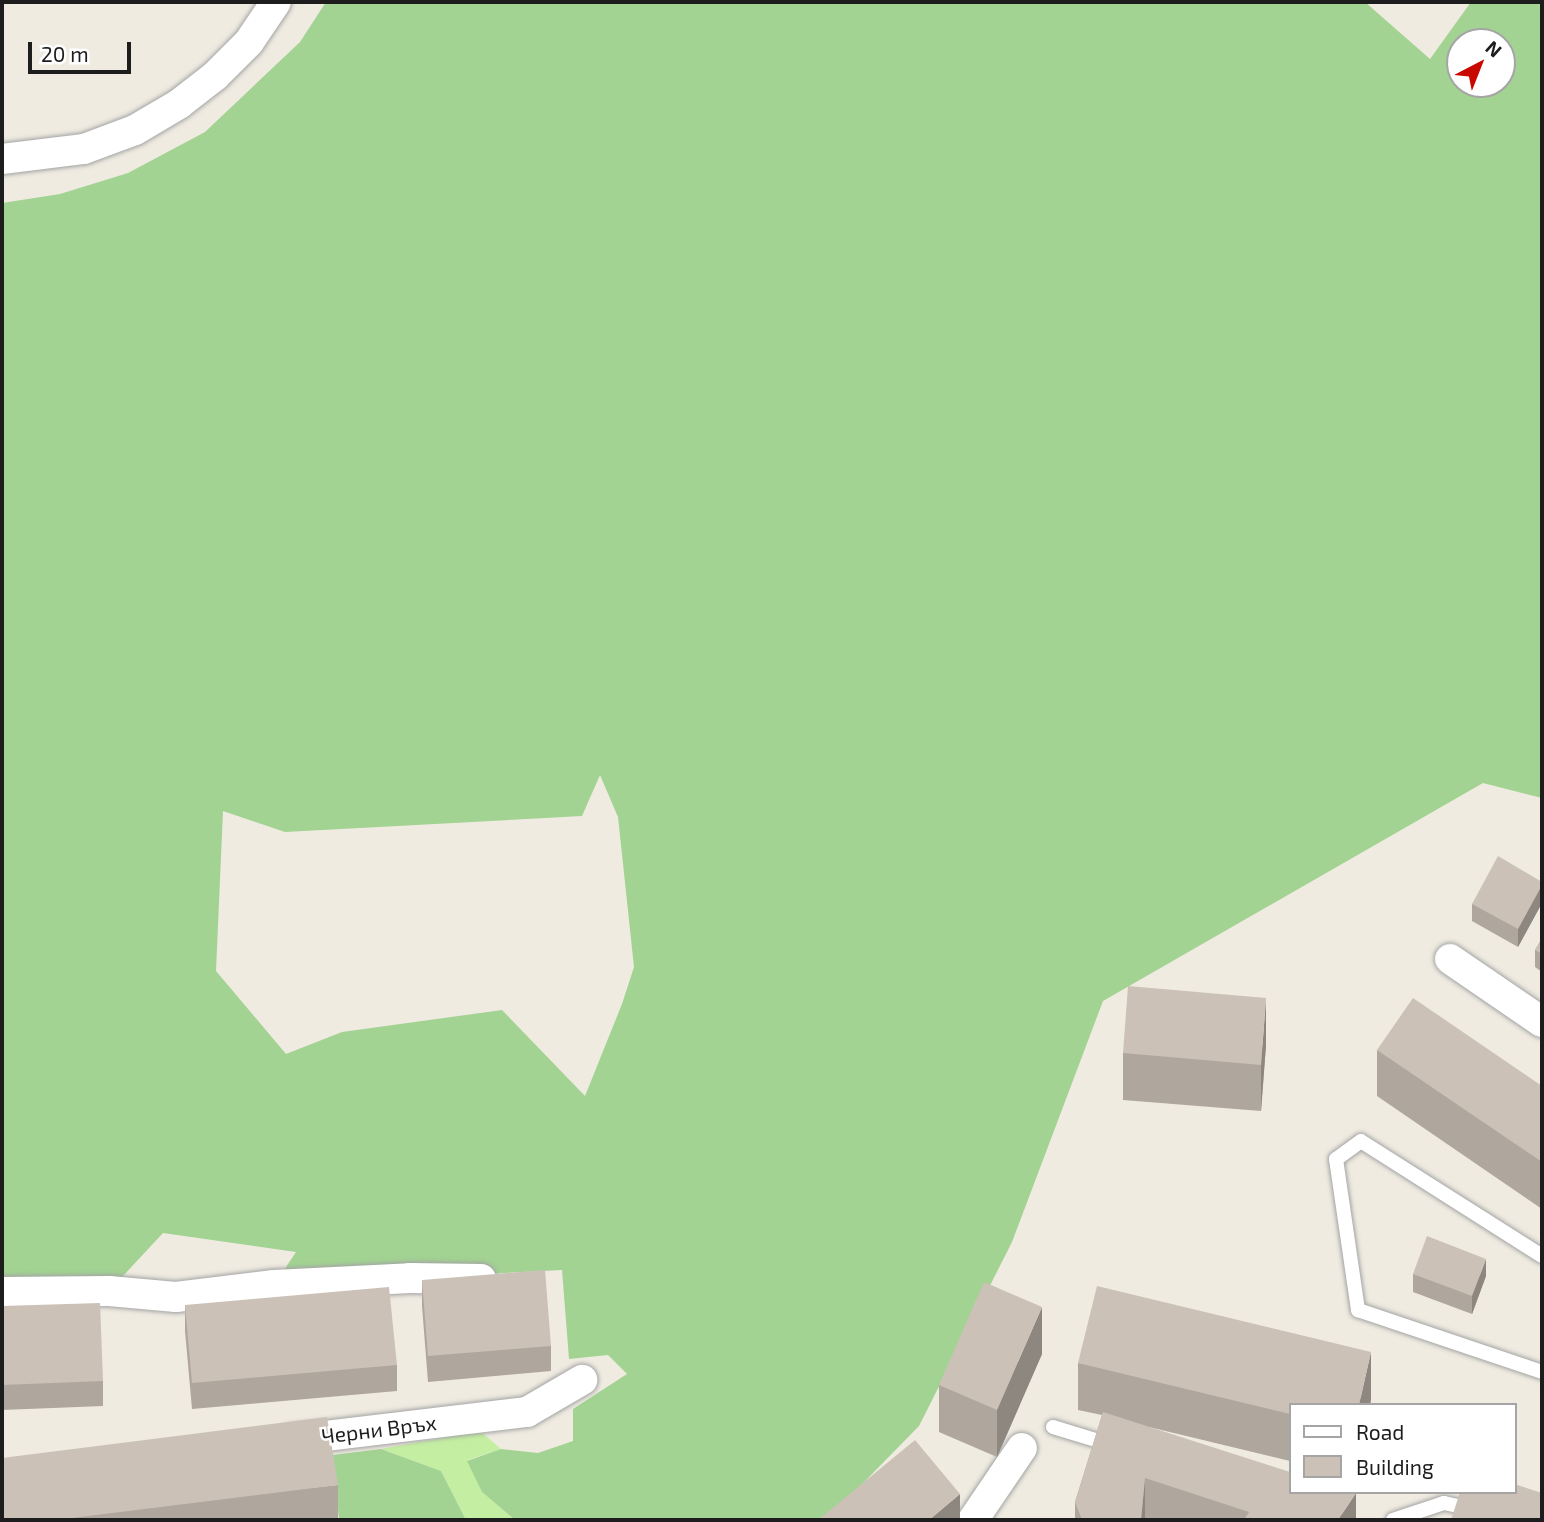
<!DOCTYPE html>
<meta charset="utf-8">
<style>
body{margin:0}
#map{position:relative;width:1544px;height:1522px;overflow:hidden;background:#efebe1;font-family:"Exo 2",sans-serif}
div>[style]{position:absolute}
.grass>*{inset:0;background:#c4efa2}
.forest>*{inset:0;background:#a2d392}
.roads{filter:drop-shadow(0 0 2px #a4a4a4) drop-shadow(0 0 2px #a4a4a4)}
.service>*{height:14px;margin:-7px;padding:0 7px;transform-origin:7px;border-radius:7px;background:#fff}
.minor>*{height:30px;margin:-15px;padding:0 15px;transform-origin:15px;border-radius:15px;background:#fff}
.wall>*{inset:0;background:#afa69d}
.shaded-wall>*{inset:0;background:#8e8780}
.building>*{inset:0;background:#cbc1b7}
span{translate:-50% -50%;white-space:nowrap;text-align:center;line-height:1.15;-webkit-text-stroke:5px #fff;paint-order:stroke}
.street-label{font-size:21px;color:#1d1d1d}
.frame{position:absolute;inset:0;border:4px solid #1d1d1d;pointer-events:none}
.legend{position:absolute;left:1289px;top:1403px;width:228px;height:91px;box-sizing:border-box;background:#fff;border:2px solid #a5a5a5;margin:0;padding:9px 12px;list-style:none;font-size:21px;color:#1d1d1d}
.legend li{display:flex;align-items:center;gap:14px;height:35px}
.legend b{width:35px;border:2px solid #a5a5a5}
.north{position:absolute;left:1446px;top:28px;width:70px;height:70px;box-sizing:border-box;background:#fff;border:2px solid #a5a5a5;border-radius:50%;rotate:42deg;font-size:19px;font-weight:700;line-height:28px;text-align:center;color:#1d1d1d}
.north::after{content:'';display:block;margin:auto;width:24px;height:32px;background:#c90800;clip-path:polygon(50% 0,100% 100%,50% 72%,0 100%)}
.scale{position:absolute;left:28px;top:42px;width:103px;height:32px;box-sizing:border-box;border:4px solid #1d1d1d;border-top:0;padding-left:9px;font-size:21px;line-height:24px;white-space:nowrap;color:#1d1d1d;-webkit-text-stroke:5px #fff;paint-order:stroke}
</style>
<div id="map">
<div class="grass">
<i style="clip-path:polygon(480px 1431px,501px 1449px,468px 1460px,482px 1492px,515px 1520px,466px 1520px,441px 1471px,381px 1449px)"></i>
</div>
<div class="forest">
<i style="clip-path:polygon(evenodd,326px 2px,1365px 2px,1430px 59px,1471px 2px,1542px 2px,1542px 798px,1483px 783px,1103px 1001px,1012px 1242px,919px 1426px,827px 1520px,515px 1520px,482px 1492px,467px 1461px,501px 1449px,538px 1453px,573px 1441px,573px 1409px,627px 1374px,608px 1355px,569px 1359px,562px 1270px,274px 1285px,296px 1252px,163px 1233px,109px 1291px,2px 1292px,2px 203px,60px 194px,128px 173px,205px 132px,300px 42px,326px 2px,1460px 42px,1502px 42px,1502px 84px,1460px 84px,1460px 42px,326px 2px,600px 775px,618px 817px,634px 967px,622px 1004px,585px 1096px,502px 1010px,342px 1032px,286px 1054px,216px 971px,223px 811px,285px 832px,582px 816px,600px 775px)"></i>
<i style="clip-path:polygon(381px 1449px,441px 1471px,466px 1520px,339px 1520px,333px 1455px)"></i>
</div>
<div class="roads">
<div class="service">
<i style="left:1542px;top:1256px;width:214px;rotate:-147.6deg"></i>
<i style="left:1361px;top:1141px;width:31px;rotate:144deg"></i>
<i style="left:1336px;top:1159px;width:153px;rotate:81.7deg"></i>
<i style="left:1358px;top:1310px;width:194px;rotate:18.6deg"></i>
<i style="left:1053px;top:1427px;width:62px;rotate:17deg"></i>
<i style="left:1393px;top:1520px;width:54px;rotate:-18.4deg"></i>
<i style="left:1444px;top:1503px;width:29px;rotate:12deg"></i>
</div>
<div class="minor">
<i style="left:2px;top:159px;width:83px;rotate:-7deg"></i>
<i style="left:84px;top:149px;width:54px;rotate:-20.4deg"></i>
<i style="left:135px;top:130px;width:51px;rotate:-30.6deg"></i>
<i style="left:179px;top:104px;width:46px;rotate:-37.9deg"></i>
<i style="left:215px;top:76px;width:48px;rotate:-45deg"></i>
<i style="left:249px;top:42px;width:48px;rotate:-56deg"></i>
<i style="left:1450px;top:959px;width:112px;rotate:34.4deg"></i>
<i style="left:2px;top:1292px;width:107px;rotate:-0.5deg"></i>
<i style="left:109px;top:1291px;width:67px;rotate:5.1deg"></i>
<i style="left:176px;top:1297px;width:99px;rotate:-7deg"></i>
<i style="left:274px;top:1285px;width:136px;rotate:-2.9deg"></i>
<i style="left:410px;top:1278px;width:71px;rotate:0.8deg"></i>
<i style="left:292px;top:1440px;width:237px;rotate:-6.8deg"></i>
<i style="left:527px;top:1412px;width:64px;rotate:-30.2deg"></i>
<i style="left:973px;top:1520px;width:87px;rotate:-55.8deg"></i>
</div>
</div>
<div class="wall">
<i style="clip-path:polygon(1542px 882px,1542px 903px,1518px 947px,1472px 921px,1472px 904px)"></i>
<i style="clip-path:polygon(1542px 938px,1542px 972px,1535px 967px,1535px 950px)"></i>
<i style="clip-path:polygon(1266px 1045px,1261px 1111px,1123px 1100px,1123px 1053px)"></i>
<i style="clip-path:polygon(1377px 1050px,1542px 1086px,1542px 1209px,1377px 1096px)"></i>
<i style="clip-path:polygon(1413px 1274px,1486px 1276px,1472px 1314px,1413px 1292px)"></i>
<i style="clip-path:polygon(422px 1280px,551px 1346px,551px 1371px,428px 1382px,422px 1306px)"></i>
<i style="clip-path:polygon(185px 1305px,397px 1365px,397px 1391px,192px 1409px,185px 1331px)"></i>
<i style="clip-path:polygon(2px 1306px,103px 1381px,103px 1406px,2px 1410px)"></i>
<i style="clip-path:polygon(1042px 1354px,997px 1457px,939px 1432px,939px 1385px)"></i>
<i style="clip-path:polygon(1078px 1363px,1371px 1399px,1370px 1405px,1290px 1405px,1290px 1461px,1149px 1427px,1356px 1520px,1075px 1520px,1075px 1502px,1102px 1415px,1078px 1410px)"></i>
<i style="clip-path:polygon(338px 1485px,338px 1518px,320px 1520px,2px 1520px)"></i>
</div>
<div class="shaded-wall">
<i style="clip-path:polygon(1542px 885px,1542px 903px,1518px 947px,1518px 929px)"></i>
<i style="clip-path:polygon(1266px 998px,1266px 1045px,1261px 1111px,1261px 1065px)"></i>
<i style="clip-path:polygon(1486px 1259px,1486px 1276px,1472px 1314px,1472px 1296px)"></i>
<i style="clip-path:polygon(1042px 1307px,1042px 1354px,997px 1457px,997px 1410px)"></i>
<i style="clip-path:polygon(1371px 1352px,1371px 1399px,1370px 1405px,1359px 1405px)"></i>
<i style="clip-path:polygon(1145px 1478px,1145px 1520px,1141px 1520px)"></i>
<i style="clip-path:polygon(1356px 1493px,1356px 1520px,1338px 1520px)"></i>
<i style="clip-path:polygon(960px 1494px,960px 1520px,929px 1520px)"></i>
</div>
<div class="building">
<i style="clip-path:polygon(1498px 856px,1542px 882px,1542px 885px,1518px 929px,1472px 904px)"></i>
<i style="clip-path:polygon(1542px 938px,1542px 954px,1535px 950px)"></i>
<i style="clip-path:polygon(1128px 986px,1266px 998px,1261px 1065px,1123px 1053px)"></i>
<i style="clip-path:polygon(1413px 998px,1542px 1086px,1542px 1162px,1377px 1050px)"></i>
<i style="clip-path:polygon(1427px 1236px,1486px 1259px,1472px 1296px,1413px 1274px)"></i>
<i style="clip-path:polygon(545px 1270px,551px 1346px,428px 1356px,422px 1280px)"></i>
<i style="clip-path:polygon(984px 1282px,1042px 1307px,997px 1410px,939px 1385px)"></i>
<i style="clip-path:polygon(1097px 1286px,1371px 1352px,1359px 1405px,1290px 1405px,1290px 1414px,1078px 1363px)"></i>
<i style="clip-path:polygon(389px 1287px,397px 1365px,192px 1383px,185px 1305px)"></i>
<i style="clip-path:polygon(100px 1303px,103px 1381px,2px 1385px,2px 1306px)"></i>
<i style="clip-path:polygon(1103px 1412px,1290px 1472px,1290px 1492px,1356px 1493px,1338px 1520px,1244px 1520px,1249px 1512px,1145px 1478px,1141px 1520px,1082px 1520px,1075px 1502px)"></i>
<i style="clip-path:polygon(327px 1417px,338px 1485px,56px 1520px,2px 1520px,2px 1458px)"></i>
<i style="clip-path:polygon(915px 1440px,960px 1494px,929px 1520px,818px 1520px)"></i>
<i style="clip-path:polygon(1514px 1484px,1542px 1493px,1542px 1520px,1451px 1520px,1460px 1492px,1514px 1492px)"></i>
</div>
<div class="street-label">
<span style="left:379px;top:1429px;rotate:-7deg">Черни Връх</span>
</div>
<div class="frame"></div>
<ul class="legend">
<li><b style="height:9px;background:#fff"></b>Road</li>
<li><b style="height:19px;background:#cbc1b7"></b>Building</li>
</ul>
<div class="north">N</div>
<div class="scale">20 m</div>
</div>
